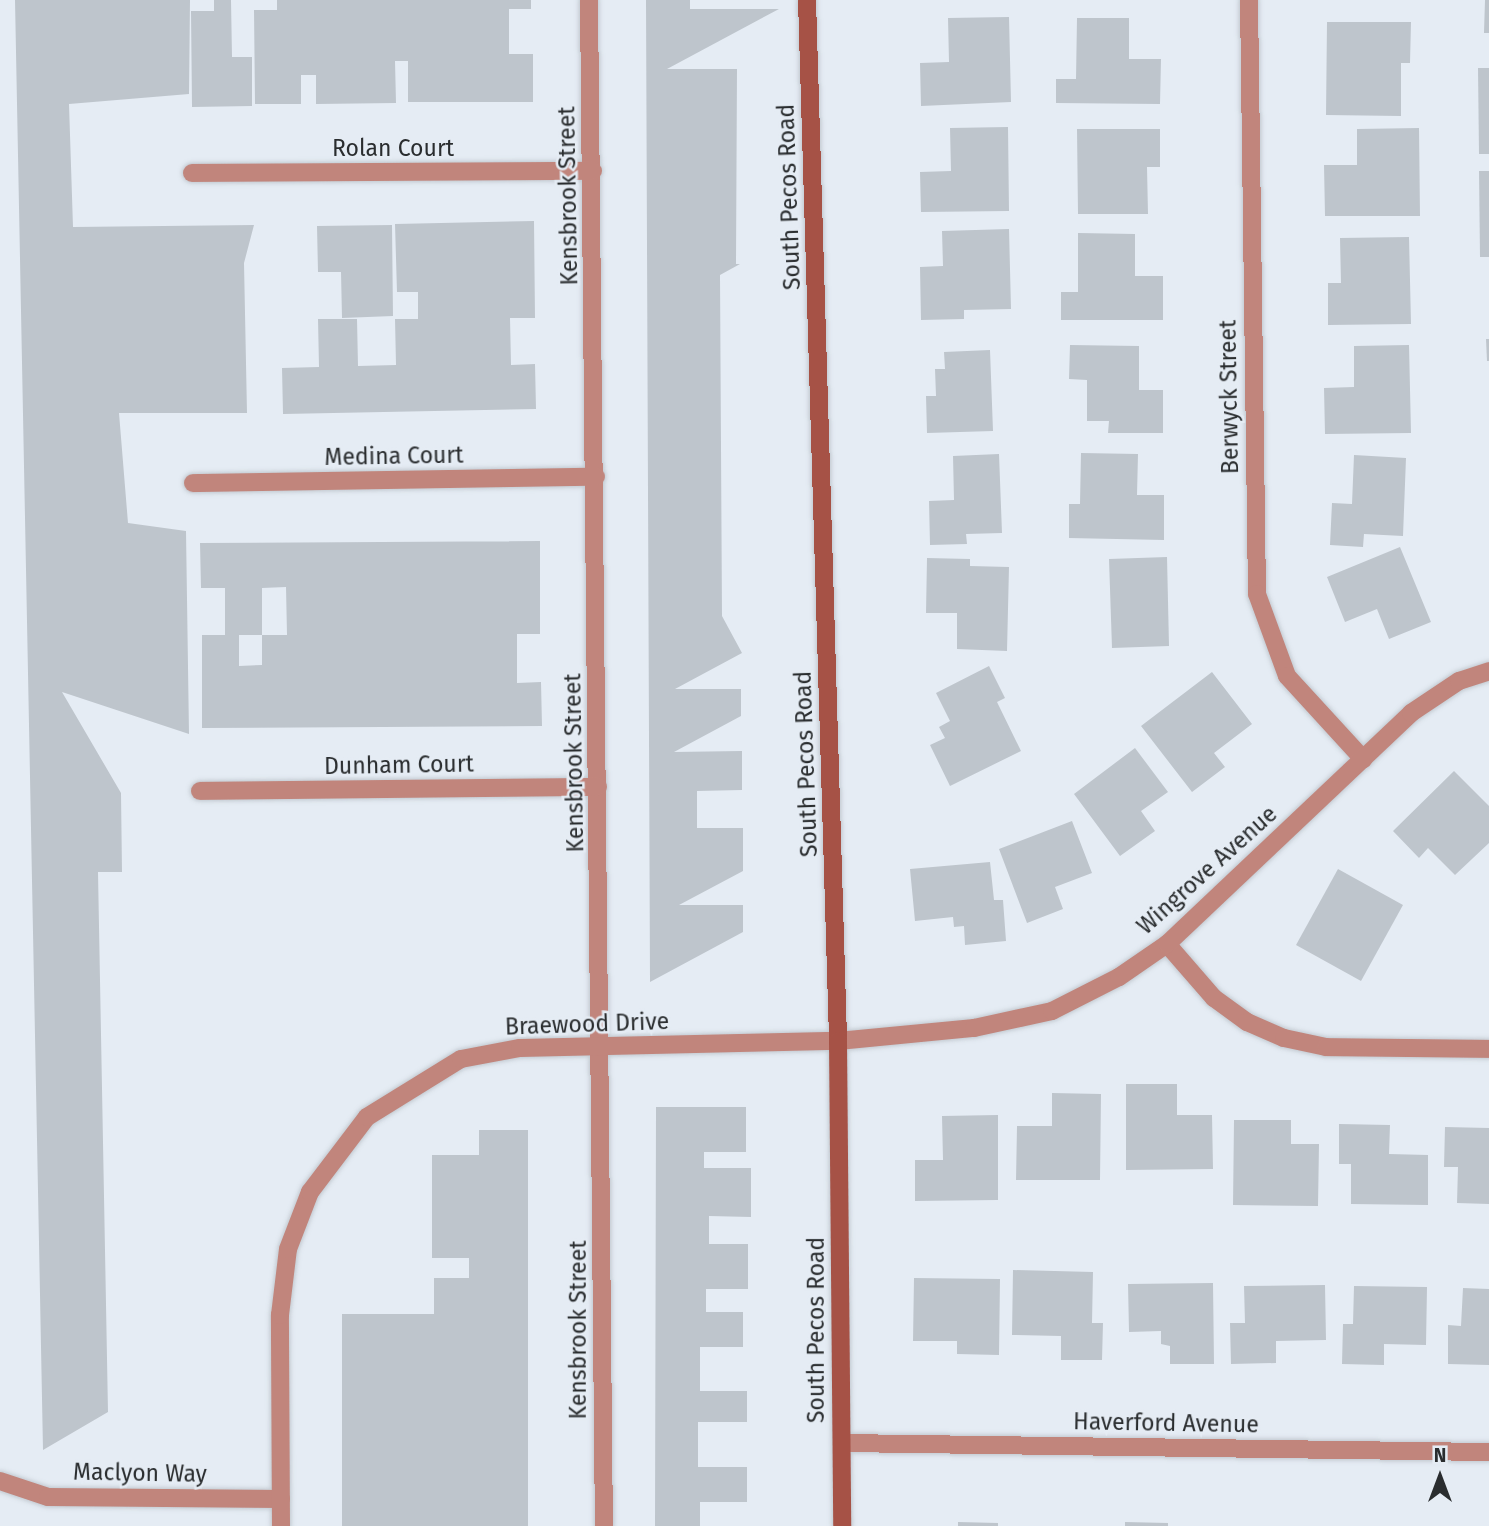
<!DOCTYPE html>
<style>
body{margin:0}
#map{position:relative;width:1489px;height:1526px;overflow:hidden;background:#e5ecf4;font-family:"Fira Sans",sans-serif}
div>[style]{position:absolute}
.building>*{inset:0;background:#bec5cc}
.roads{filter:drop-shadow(0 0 2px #c3cad1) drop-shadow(0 0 2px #c3cad1)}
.street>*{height:18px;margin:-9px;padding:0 9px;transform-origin:9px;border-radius:9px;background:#c1857c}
.secondary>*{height:18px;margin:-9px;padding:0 9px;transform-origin:9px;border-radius:9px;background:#a65246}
span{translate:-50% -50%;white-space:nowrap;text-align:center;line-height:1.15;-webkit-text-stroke:5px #e5ecf4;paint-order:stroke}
.street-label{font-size:23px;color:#2a2d2f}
.north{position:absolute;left:1405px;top:1442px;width:70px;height:70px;-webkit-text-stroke:5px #e5ecf4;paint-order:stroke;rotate:0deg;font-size:19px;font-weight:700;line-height:28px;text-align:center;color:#2a2d2f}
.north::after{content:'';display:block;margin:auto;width:24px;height:32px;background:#2a2d2f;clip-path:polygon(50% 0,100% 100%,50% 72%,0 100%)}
</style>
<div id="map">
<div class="building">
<i style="clip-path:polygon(15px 0,190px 0,189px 94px,69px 104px,73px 227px,254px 225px,244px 263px,247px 413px,119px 413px,128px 523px,186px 531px,189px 734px,62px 692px,121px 793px,122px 872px,98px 872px,108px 1412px,43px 1450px)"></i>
<i style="clip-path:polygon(214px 0,231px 0,232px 57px,252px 57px,252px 106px,192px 107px,191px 11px,214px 11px)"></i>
<i style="clip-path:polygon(277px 0,531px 0,531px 9px,509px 9px,509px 54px,533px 54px,533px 102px,408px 102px,408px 61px,395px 61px,396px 103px,316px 104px,316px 75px,301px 75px,301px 104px,255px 104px,254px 10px,277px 10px)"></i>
<i style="clip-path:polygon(646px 0,690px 0,690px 9px,779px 9px,667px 69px,737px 69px,736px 264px,740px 264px,720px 275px,722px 616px,742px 653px,675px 689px,741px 689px,741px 716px,674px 752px,742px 751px,742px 790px,697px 791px,697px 828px,743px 828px,743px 871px,679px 905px,743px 905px,743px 932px,650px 982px)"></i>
<i style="clip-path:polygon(1485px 0,1489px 0,1489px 33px,1484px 33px)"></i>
<i style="clip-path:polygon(1009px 17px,1011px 102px,921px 106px,920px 63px,949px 62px,948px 18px)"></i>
<i style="clip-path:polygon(1077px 18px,1129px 18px,1129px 59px,1161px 59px,1160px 104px,1056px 103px,1056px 79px,1076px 79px)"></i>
<i style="clip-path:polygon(1327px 22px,1411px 22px,1410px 63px,1401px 63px,1401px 116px,1326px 115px)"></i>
<i style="clip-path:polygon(1478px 68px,1489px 68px,1489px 154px,1479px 154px)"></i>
<i style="clip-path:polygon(1008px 127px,1009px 211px,921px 212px,920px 172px,951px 171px,950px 128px)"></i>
<i style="clip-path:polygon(1419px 128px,1420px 216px,1325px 216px,1324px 165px,1357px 165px,1357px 129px)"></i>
<i style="clip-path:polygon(1077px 129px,1160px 129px,1160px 167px,1147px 167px,1148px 214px,1078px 214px)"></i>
<i style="clip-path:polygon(1479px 171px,1489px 171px,1489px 257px,1480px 257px)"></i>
<i style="clip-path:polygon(534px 221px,535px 318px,510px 318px,511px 365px,535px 364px,536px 409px,283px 414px,282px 368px,319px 367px,318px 319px,357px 319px,358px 366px,396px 365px,395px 319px,418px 319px,418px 292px,397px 292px,395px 224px)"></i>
<i style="clip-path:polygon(392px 225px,393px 316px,342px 318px,341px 272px,318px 272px,317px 226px)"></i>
<i style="clip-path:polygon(1009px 229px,1011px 309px,964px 310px,964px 319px,921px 320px,920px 267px,943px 266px,942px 231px)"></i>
<i style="clip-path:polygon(1078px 233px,1135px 234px,1135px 276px,1163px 276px,1163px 320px,1061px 320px,1061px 292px,1078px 292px)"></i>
<i style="clip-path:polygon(1409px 237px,1411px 324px,1328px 325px,1328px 283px,1341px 283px,1340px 238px)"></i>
<i style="clip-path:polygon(1486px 339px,1489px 339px,1489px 361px,1487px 361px)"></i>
<i style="clip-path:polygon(1070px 345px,1139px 346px,1139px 390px,1163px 390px,1163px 433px,1108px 433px,1109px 421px,1087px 421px,1087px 380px,1069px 379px)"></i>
<i style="clip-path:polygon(1409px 345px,1411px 433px,1325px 434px,1324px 388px,1354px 387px,1354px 346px)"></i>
<i style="clip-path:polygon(990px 350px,993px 431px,927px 433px,926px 396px,936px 396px,935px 369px,945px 369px,944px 352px)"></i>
<i style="clip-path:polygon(1081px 453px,1138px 454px,1137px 495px,1164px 495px,1164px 540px,1069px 538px,1069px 504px,1080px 504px)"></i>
<i style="clip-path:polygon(999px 454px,1002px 533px,966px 534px,967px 544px,930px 545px,929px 501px,954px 500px,953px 456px)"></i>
<i style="clip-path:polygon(1354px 455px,1406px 458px,1403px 536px,1364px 534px,1363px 547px,1330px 545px,1332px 503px,1352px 504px)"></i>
<i style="clip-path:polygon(evenodd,540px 541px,540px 634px,517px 634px,517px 683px,541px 682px,542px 726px,202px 728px,202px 635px,225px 635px,225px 588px,201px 588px,200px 543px,540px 541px,286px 587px,287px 635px,262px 635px,262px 665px,239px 666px,239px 635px,262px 635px,262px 588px,286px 587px)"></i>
<i style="clip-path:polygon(1400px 547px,1431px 622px,1389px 639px,1377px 609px,1345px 622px,1327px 577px)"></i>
<i style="clip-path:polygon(1167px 557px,1169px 646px,1112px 648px,1109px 559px)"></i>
<i style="clip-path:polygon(927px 558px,970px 559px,970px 566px,1009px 567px,1007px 651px,957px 649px,957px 613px,926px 613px)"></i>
<i style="clip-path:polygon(989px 666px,1005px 698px,997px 702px,1021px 751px,950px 786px,930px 745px,945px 738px,939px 727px,950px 721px,936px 693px)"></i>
<i style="clip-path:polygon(1212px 672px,1252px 724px,1214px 753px,1225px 767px,1192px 792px,1141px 726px)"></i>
<i style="clip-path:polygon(1135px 748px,1168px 792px,1141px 811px,1155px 831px,1120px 856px,1074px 794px)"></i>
<i style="clip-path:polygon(1454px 771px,1489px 806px,1489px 843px,1455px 875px,1428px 848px,1419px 858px,1393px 831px)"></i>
<i style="clip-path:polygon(1072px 821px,1092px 873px,1055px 887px,1063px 909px,1027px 923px,999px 849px)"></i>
<i style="clip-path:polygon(990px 862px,994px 900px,1003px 900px,1006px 941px,965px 945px,964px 926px,954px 927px,953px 917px,915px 921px,910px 869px)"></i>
<i style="clip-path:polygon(1338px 869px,1403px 905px,1361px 981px,1296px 945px)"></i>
<i style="clip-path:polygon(1126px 1084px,1177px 1084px,1177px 1115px,1212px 1115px,1213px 1169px,1126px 1170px)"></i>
<i style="clip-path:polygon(1052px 1093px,1101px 1094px,1100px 1180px,1016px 1180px,1017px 1126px,1052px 1126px)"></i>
<i style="clip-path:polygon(656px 1107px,746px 1107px,746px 1152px,704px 1152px,704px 1168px,751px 1168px,751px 1217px,709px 1216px,709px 1244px,748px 1244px,748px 1289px,706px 1289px,706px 1312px,743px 1312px,743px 1347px,700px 1347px,700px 1391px,747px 1391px,747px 1422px,698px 1422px,698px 1467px,747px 1467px,747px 1502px,700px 1502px,700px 1526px,655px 1526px)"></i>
<i style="clip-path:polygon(998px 1115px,998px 1200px,915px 1201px,915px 1160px,943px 1160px,942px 1116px)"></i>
<i style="clip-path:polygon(1234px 1120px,1291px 1120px,1291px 1144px,1319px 1144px,1318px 1206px,1233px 1205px)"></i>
<i style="clip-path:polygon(1339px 1124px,1390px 1125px,1389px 1154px,1428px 1155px,1428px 1205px,1351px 1204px,1351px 1164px,1339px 1164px)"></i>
<i style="clip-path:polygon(1445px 1127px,1489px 1128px,1489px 1204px,1457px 1203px,1458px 1167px,1444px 1167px)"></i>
<i style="clip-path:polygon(479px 1130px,528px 1130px,528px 1526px,342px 1526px,342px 1314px,434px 1314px,434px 1278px,469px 1278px,469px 1258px,432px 1258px,432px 1155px,479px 1155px)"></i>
<i style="clip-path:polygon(1013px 1270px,1093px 1272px,1092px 1323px,1103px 1323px,1102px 1360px,1061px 1360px,1061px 1336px,1012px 1335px)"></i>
<i style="clip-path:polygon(914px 1278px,1000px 1279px,999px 1355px,957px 1354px,957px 1341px,913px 1341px)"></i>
<i style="clip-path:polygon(1213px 1283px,1214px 1364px,1170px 1364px,1170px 1346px,1161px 1344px,1161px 1331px,1129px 1332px,1128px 1284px)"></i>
<i style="clip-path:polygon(1325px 1285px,1326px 1340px,1276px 1341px,1276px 1363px,1231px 1364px,1230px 1323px,1245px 1323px,1244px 1286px)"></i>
<i style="clip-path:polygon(1354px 1286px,1427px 1287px,1426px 1345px,1384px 1344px,1384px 1365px,1342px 1364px,1343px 1324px,1353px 1324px)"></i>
<i style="clip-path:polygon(1463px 1288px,1489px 1289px,1489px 1365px,1448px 1364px,1448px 1325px,1461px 1326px)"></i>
<i style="clip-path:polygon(958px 1522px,998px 1523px,998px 1526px,958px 1526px)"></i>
<i style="clip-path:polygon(1125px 1522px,1168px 1523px,1168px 1526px,1125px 1526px)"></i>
</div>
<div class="roads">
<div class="street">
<i style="left:589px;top:0;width:1526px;rotate:89.44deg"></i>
<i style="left:1249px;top:0;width:594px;rotate:89.23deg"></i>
<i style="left:1257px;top:594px;width:87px;rotate:69.9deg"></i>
<i style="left:1287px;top:676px;width:113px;rotate:47.5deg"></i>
<i style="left:192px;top:173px;width:401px;rotate:-0.3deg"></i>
<i style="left:193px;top:483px;width:403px;rotate:-0.9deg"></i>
<i style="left:200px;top:791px;width:398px;rotate:-0.6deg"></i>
<i style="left:1167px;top:944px;width:72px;rotate:49deg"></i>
<i style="left:1214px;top:998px;width:41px;rotate:36deg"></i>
<i style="left:1247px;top:1022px;width:40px;rotate:23.4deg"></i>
<i style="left:1284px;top:1038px;width:43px;rotate:12.1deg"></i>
<i style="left:1326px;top:1047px;width:163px;rotate:0.7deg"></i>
<i style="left:842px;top:1443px;width:647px;rotate:0.8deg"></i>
<i style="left:0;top:1481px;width:51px;rotate:18.4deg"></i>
<i style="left:48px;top:1497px;width:233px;rotate:0.5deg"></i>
<i style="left:281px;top:1526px;width:211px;rotate:-90.3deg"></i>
<i style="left:280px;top:1315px;width:66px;rotate:-83.1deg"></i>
<i style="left:288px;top:1249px;width:61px;rotate:-68.9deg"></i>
<i style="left:310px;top:1192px;width:94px;rotate:-52.8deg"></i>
<i style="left:367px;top:1117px;width:110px;rotate:-31.7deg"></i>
<i style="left:461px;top:1059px;width:60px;rotate:-10.6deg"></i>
<i style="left:520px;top:1048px;width:318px;rotate:-1.3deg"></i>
<i style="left:838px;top:1041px;width:137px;rotate:-5.5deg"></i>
<i style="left:974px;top:1028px;width:80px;rotate:-12.3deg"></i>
<i style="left:1052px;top:1011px;width:75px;rotate:-26.9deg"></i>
<i style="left:1119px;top:977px;width:58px;rotate:-34.5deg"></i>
<i style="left:1167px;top:944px;width:336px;rotate:-43.4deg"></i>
<i style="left:1411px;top:713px;width:58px;rotate:-33.7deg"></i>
<i style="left:1459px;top:681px;width:32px;rotate:-18deg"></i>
</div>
<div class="secondary">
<i style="left:807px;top:0;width:1041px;rotate:88.29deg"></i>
<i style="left:838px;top:1041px;width:485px;rotate:89.5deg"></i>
</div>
</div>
<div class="street-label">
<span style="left:393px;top:148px">Rolan Court</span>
<span style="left:568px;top:196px;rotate:-91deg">Kensbrook Street</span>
<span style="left:789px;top:197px;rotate:-92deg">South Pecos Road</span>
<span style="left:1229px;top:397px;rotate:-91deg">Berwyck Street</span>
<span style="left:394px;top:456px;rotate:-1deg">Medina Court</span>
<span style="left:574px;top:763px;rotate:-91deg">Kensbrook Street</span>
<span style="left:806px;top:764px;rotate:-92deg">South Pecos Road</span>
<span style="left:399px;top:765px;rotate:-1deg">Dunham Court</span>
<span style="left:1207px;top:870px;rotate:-42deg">Wingrove Avenue</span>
<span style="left:587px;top:1024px;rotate:-2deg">Braewood Drive</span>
<span style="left:578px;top:1330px;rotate:-90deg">Kensbrook Street</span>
<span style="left:816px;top:1330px;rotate:-90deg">South Pecos Road</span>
<span style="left:1166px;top:1423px;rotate:1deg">Haverford Avenue</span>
<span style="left:140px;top:1473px;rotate:1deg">Maclyon Way</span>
</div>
<div class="north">N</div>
</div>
